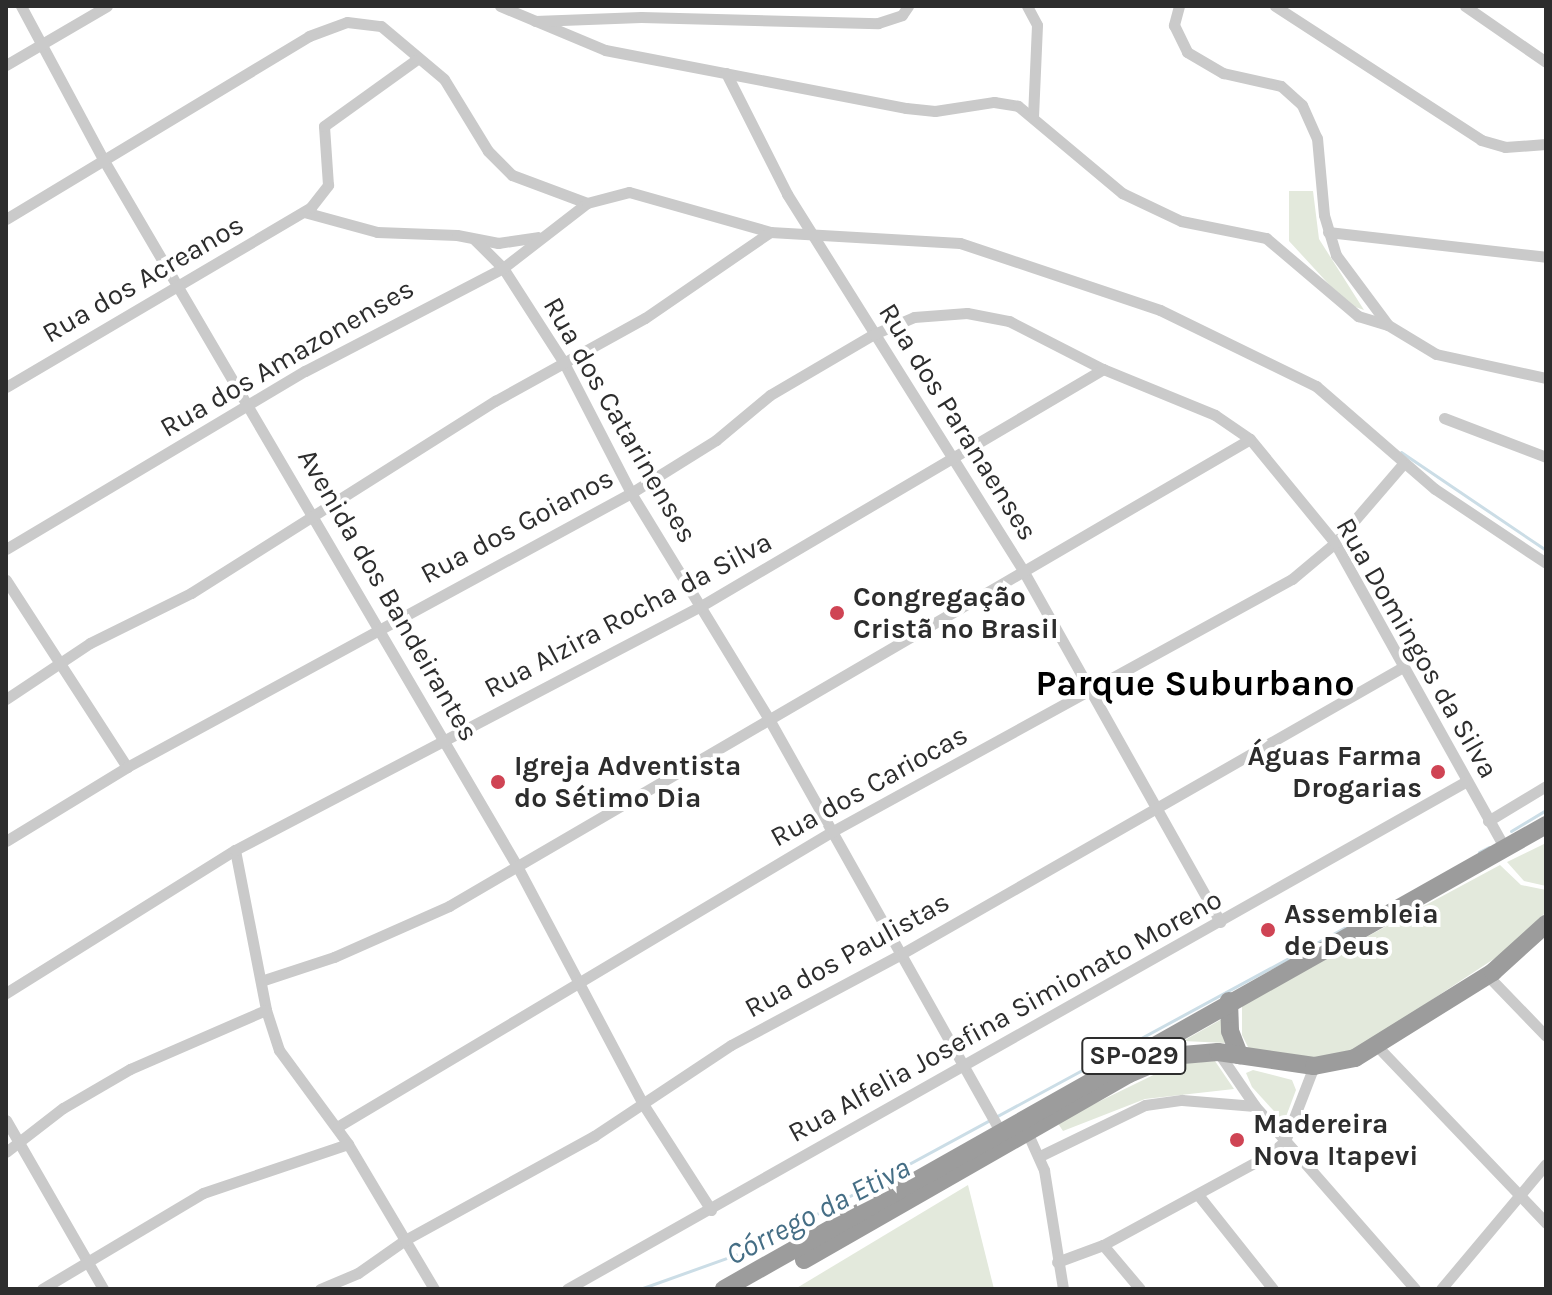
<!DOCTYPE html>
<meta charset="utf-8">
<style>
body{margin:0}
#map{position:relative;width:1552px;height:1295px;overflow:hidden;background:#fff;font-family:Karla,sans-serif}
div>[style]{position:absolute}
.green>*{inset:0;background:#e3e9dc}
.stream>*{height:3px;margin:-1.5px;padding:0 1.5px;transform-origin:1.5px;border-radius:1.5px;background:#cbdde6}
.minor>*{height:11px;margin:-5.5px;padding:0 5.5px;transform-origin:5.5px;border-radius:5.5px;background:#cacaca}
.trunk>*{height:18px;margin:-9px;padding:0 9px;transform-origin:9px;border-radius:9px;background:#9c9c9c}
.dots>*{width:22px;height:22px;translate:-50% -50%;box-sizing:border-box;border:4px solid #fff;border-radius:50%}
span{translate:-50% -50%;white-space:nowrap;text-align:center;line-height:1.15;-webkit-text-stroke:8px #fff;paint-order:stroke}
.shield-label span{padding:2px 6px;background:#fff;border:2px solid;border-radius:6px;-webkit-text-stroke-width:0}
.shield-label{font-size:26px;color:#2d2d2d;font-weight:700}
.street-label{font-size:28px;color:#2d2d2d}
.poi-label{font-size:28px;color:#2d2d2d;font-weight:700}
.left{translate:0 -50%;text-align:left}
.right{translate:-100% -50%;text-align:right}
.water-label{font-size:30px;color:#456e85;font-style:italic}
.district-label{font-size:36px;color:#000;font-weight:700}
.frame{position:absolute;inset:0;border:8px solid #2d2d2d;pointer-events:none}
</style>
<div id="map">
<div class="green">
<i style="clip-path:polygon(1289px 191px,1313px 191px,1319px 239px,1364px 310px,1347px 304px,1289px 241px)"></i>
<i style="clip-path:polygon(1546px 843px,1546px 886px,1524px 881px,1507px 862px)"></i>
<i style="clip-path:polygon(1500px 865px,1521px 885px,1546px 890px,1546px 912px,1512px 947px,1354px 1051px,1322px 1060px,1250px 1051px,1242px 1035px,1242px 1004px)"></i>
<i style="clip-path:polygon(1222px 1019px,1226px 1043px,1183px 1041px)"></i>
<i style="clip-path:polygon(1215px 1061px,1234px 1089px,1145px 1099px,1063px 1131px,1057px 1122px,1176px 1064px)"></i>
<i style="clip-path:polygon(1253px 1070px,1292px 1080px,1296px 1090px,1284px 1122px,1252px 1087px,1246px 1073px)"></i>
<i style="clip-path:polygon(968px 1185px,994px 1289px,795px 1289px)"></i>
</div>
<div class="stream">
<i style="left:1401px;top:452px;width:175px;rotate:34.1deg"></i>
<i style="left:1511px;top:831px;width:41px;rotate:-31deg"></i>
<i style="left:1479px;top:852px;width:11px;rotate:-27deg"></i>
<i style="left:640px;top:1289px;width:119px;rotate:-19.7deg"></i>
<i style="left:752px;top:1249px;width:701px;rotate:-28.47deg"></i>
</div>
<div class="minor">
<i style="left:21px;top:6px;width:174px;rotate:61.8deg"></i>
<i style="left:103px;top:159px;width:819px;rotate:59.65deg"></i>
<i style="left:517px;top:866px;width:269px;rotate:62.1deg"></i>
<i style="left:643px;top:1104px;width:126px;rotate:57.3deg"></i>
<i style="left:500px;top:6px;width:114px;rotate:22.7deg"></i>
<i style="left:605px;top:50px;width:307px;rotate:10.9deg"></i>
<i style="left:906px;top:108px;width:29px;rotate:6deg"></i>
<i style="left:935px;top:111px;width:60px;rotate:-8.7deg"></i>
<i style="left:994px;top:102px;width:24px;rotate:9deg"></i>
<i style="left:1018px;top:106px;width:136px;rotate:39.9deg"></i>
<i style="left:1122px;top:193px;width:65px;rotate:25.4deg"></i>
<i style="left:1181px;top:221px;width:87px;rotate:11.3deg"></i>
<i style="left:1266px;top:238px;width:121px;rotate:40.3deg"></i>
<i style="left:1358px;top:316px;width:31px;rotate:17deg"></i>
<i style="left:1027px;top:6px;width:21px;rotate:62deg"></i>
<i style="left:1037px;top:25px;width:91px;rotate:92.5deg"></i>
<i style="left:1179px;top:6px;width:20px;rotate:105deg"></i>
<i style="left:1174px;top:25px;width:30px;rotate:64deg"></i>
<i style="left:1187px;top:52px;width:42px;rotate:30.3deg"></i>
<i style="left:1223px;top:73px;width:59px;rotate:12.6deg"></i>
<i style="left:1281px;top:86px;width:28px;rotate:42deg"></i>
<i style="left:1302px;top:105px;width:36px;rotate:66deg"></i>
<i style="left:1317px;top:138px;width:77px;rotate:84.8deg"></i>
<i style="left:1324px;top:215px;width:42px;rotate:73.3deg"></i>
<i style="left:1336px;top:255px;width:87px;rotate:53.4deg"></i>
<i style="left:1388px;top:325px;width:56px;rotate:31.1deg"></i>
<i style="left:1436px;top:354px;width:113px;rotate:12.3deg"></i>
<i style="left:1275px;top:6px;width:246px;rotate:33deg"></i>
<i style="left:1481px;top:140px;width:25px;rotate:16deg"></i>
<i style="left:1505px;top:147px;width:41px;rotate:-4.2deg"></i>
<i style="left:1465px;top:6px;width:98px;rotate:34.7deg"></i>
<i style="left:535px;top:21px;width:106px;rotate:-2.2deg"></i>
<i style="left:641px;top:17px;width:237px;rotate:1.5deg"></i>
<i style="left:878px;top:23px;width:25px;rotate:-18deg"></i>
<i style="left:902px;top:15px;width:11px;rotate:-56deg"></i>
<i style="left:6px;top:65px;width:117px;rotate:-30.3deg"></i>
<i style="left:726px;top:73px;width:136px;rotate:63.2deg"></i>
<i style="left:787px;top:194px;width:448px;rotate:57.9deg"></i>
<i style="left:1025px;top:574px;width:399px;rotate:60.7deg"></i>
<i style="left:304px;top:212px;width:76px;rotate:15.3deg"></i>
<i style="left:377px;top:232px;width:80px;rotate:2.1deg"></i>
<i style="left:457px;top:235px;width:42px;rotate:11deg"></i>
<i style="left:498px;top:243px;width:40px;rotate:-8.5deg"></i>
<i style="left:6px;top:219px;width:354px;rotate:-31.1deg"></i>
<i style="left:309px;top:36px;width:40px;rotate:-20.2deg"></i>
<i style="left:347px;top:22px;width:34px;rotate:7deg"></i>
<i style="left:381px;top:26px;width:82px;rotate:40.1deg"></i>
<i style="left:444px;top:79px;width:84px;rotate:58.6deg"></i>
<i style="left:488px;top:151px;width:34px;rotate:45deg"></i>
<i style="left:512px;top:175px;width:80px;rotate:20.5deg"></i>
<i style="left:1328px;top:232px;width:219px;rotate:6.5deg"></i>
<i style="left:474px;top:239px;width:41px;rotate:45deg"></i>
<i style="left:503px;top:268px;width:113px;rotate:57.3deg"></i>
<i style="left:564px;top:363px;width:146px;rotate:62.7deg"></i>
<i style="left:631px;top:493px;width:267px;rotate:58.6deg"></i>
<i style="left:770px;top:721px;width:471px;rotate:60.7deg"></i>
<i style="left:6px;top:387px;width:354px;rotate:-30.5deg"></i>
<i style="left:311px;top:207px;width:28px;rotate:-52deg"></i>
<i style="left:328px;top:185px;width:59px;rotate:-93.9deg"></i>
<i style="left:324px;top:126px;width:113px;rotate:-35.7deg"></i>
<i style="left:1444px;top:418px;width:109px;rotate:20.9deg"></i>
<i style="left:6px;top:549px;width:348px;rotate:-30.8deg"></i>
<i style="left:305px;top:371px;width:223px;rotate:-27.5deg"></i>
<i style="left:503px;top:268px;width:106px;rotate:-37.7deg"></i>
<i style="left:587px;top:203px;width:43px;rotate:-14.7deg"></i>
<i style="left:629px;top:192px;width:147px;rotate:15.8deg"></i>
<i style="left:770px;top:232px;width:190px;rotate:3.3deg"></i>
<i style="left:960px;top:243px;width:211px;rotate:18.5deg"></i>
<i style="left:1160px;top:310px;width:174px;rotate:26deg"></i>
<i style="left:1316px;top:386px;width:157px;rotate:40.9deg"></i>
<i style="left:1435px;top:489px;width:133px;rotate:33.7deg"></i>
<i style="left:6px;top:580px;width:223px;rotate:57.1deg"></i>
<i style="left:6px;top:699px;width:101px;rotate:-33.7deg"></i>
<i style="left:90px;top:643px;width:113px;rotate:-26.3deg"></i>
<i style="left:191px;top:593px;width:360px;rotate:-32.3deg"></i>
<i style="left:495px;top:401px;width:171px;rotate:-29deg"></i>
<i style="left:645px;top:318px;width:152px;rotate:-34.5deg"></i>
<i style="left:1488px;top:821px;width:68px;rotate:-31.1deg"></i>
<i style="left:6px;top:841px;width:142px;rotate:-31.4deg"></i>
<i style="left:127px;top:767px;width:574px;rotate:-28.53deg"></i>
<i style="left:631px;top:493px;width:100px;rotate:-31.9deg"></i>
<i style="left:716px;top:440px;width:70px;rotate:-39.8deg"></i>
<i style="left:770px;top:395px;width:121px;rotate:-30.4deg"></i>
<i style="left:874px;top:334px;width:43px;rotate:-23deg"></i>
<i style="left:914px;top:317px;width:53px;rotate:-4.3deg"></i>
<i style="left:967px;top:313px;width:43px;rotate:10.8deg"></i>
<i style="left:1009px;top:321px;width:106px;rotate:27.1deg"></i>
<i style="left:1103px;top:369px;width:121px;rotate:22.3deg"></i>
<i style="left:1215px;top:415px;width:42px;rotate:34.4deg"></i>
<i style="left:1250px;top:439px;width:134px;rotate:50.7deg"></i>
<i style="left:1335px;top:543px;width:350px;rotate:60.9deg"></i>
<i style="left:235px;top:850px;width:163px;rotate:79deg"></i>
<i style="left:266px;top:1010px;width:42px;rotate:72deg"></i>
<i style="left:279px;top:1050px;width:117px;rotate:53.7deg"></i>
<i style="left:348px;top:1144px;width:169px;rotate:59.3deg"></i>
<i style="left:1488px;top:976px;width:83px;rotate:46deg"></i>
<i style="left:264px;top:980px;width:74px;rotate:-18.2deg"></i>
<i style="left:334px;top:957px;width:126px;rotate:-23.9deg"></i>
<i style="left:449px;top:906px;width:927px;rotate:-30.24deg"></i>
<i style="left:6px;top:993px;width:270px;rotate:-32deg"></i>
<i style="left:235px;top:850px;width:526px;rotate:-27.64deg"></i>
<i style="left:701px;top:606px;width:467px;rotate:-30.5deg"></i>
<i style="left:1377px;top:1046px;width:245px;rotate:46.3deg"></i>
<i style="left:1218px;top:1052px;width:65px;rotate:55.6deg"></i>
<i style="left:1255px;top:1106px;width:243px;rotate:48.8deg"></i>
<i style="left:6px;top:1120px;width:195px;rotate:60.1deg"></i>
<i style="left:337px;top:1127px;width:578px;rotate:-30.83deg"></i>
<i style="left:833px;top:831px;width:524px;rotate:-28.77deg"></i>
<i style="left:1292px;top:579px;width:56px;rotate:-39.9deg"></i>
<i style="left:1335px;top:543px;width:104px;rotate:-49.3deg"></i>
<i style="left:1027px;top:1132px;width:42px;rotate:65.9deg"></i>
<i style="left:1044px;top:1170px;width:121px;rotate:80.9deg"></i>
<i style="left:6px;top:1152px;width:72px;rotate:-37.7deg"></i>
<i style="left:63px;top:1108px;width:78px;rotate:-30.2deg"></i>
<i style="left:130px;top:1069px;width:148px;rotate:-23.5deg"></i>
<i style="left:1040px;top:1156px;width:117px;rotate:-25.9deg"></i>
<i style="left:1145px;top:1105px;width:37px;rotate:-8deg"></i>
<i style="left:1182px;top:1100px;width:73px;rotate:4.7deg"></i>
<i style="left:1199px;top:1196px;width:119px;rotate:51.5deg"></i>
<i style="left:1103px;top:1245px;width:57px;rotate:49.9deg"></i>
<i style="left:1057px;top:1262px;width:49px;rotate:-20.3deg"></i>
<i style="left:1103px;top:1245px;width:189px;rotate:-28.5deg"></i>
<i style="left:1269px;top:1155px;width:21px;rotate:-41deg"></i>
<i style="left:1285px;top:1141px;width:80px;rotate:-68.9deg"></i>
<i style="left:42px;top:1289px;width:187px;rotate:-30.8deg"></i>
<i style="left:203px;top:1193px;width:153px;rotate:-18.7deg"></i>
<i style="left:320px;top:1289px;width:41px;rotate:-22.8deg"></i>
<i style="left:358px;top:1273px;width:57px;rotate:-35.1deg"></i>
<i style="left:405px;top:1240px;width:216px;rotate:-28.8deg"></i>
<i style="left:594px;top:1136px;width:164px;rotate:-33.6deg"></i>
<i style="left:731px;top:1045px;width:195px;rotate:-28.1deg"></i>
<i style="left:903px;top:953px;width:574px;rotate:-29.78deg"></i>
<i style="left:567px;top:1289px;width:1031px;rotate:-29.45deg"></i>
<i style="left:1441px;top:1289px;width:163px;rotate:-50deg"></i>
</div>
<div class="trunk">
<i style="left:1229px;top:1001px;width:30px;rotate:88deg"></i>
<i style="left:1230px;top:1031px;width:26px;rotate:69deg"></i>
<i style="left:804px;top:1260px;width:374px;rotate:-29.8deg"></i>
<i style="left:1129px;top:1074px;width:46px;rotate:-23.2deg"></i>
<i style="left:1171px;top:1056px;width:47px;rotate:-4.9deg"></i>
<i style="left:1218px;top:1052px;width:97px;rotate:8.3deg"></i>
<i style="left:1314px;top:1066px;width:42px;rotate:-11deg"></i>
<i style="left:1355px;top:1058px;width:163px;rotate:-31.9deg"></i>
<i style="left:1493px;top:972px;width:72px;rotate:-42.2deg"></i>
<i style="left:724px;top:1289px;width:944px;rotate:-29.44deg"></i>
</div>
<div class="dots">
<i style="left:837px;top:613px;background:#cf4454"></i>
<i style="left:1438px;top:772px;background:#cf4454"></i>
<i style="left:498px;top:782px;background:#cf4454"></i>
<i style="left:1268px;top:930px;background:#cf4454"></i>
<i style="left:1237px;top:1140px;background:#cf4454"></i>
</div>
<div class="shield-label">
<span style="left:1134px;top:1056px">SP-029</span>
</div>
<div class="street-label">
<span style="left:143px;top:279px;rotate:-30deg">Rua dos Acreanos</span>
<span style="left:287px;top:358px;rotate:-30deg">Rua dos Amazonenses</span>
<span style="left:620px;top:420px;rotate:60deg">Rua dos Catarinenses</span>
<span style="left:958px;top:422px;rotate:58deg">Rua dos Paranaenses</span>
<span style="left:517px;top:526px;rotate:-28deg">Rua dos Goianos</span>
<span style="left:388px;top:595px;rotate:60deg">Avenida dos Bandeirantes</span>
<span style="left:628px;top:615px;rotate:-28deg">Rua Alzira Rocha da Silva</span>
<span style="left:1417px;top:648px;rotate:60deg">Rua Domingos da Silva</span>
<span style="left:869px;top:786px;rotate:-29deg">Rua dos Cariocas</span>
<span style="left:847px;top:955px;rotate:-29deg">Rua dos Paulistas</span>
<span style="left:1005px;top:1016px;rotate:-29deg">Rua Alfelia Josefina Simionato Moreno</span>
</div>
<div class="poi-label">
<span class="left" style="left:853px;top:613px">Congregação<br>Cristã no Brasil</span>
<span class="right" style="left:1422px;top:772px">Águas Farma<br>Drogarias</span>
<span class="left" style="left:514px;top:782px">Igreja Adventista<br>do Sétimo Dia</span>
<span class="left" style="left:1284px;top:930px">Assembleia<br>de Deus</span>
<span class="left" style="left:1253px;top:1140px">Madereira<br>Nova Itapevi</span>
</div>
<div class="water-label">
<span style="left:818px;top:1211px;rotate:-27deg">Córrego da Etiva</span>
</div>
<div class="district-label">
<span style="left:1195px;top:684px">Parque Suburbano</span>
</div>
<div class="frame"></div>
</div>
